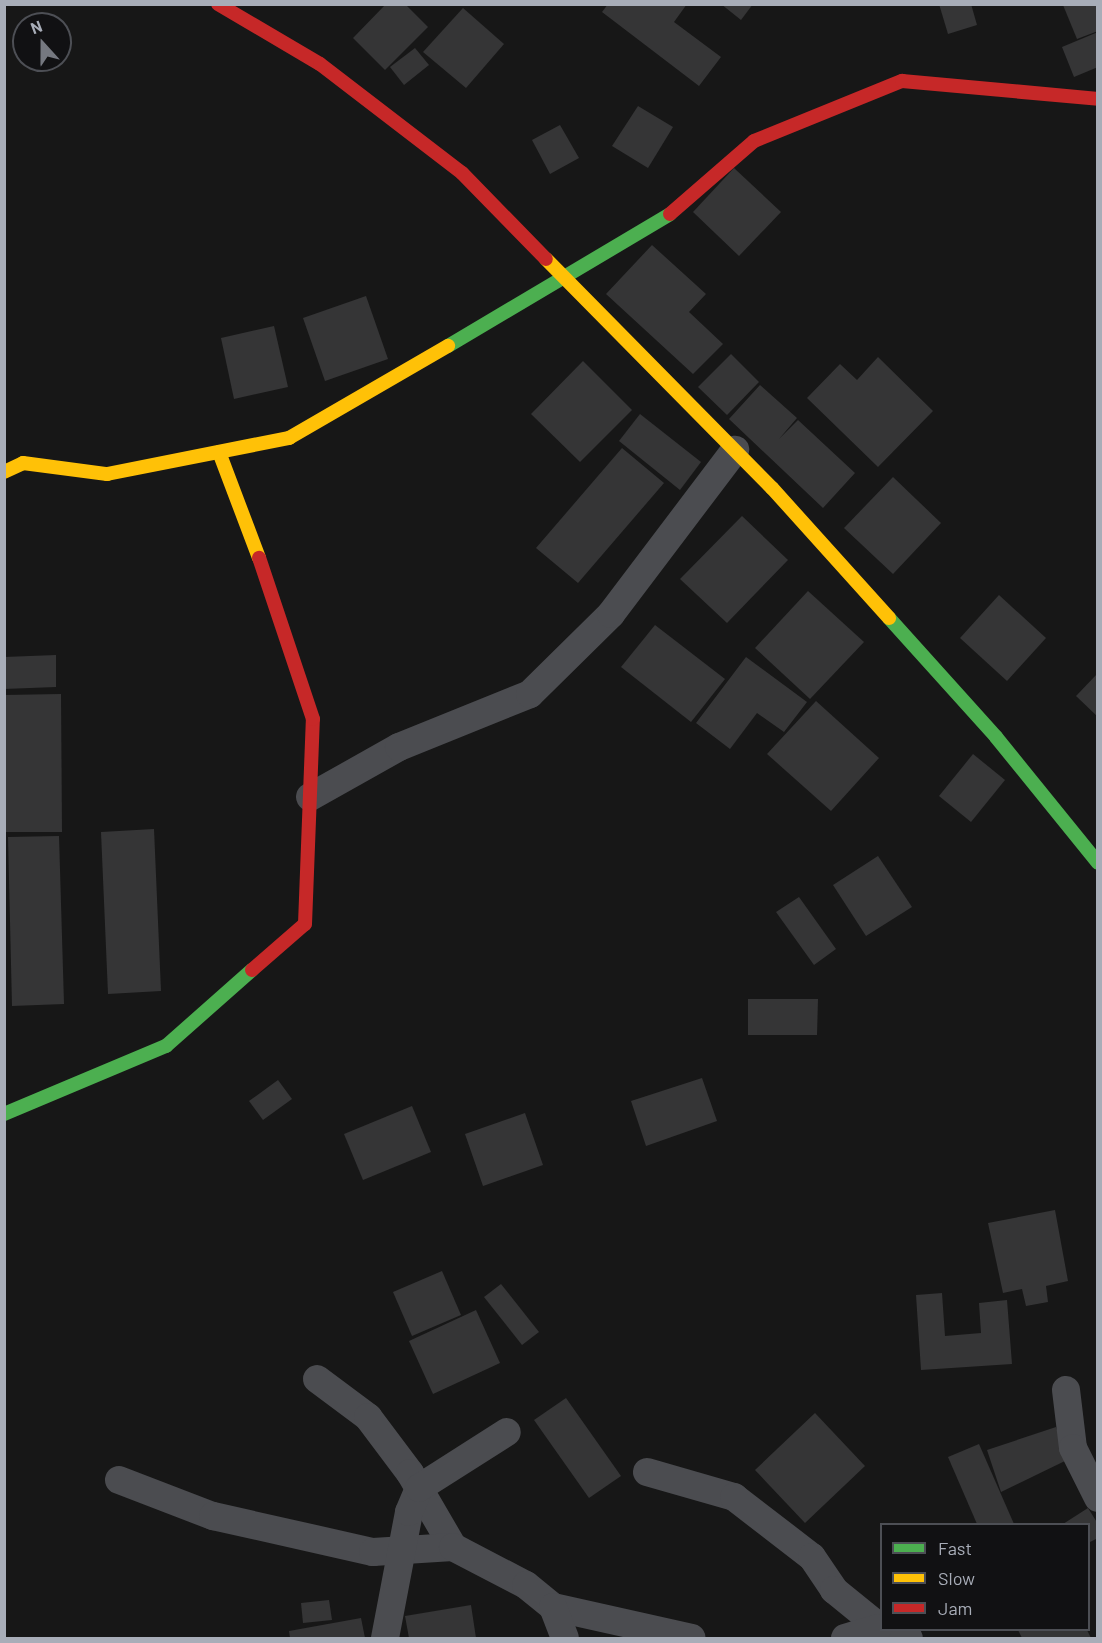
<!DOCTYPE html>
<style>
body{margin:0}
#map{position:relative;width:1102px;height:1643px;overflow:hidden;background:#171717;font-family:Barlow,sans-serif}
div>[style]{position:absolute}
.building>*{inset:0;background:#353536}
.street>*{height:28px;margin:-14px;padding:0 14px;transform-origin:14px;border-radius:14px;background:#4b4c50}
.fast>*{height:14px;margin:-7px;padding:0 7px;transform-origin:7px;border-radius:7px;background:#4caf50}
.slow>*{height:14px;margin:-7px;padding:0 7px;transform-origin:7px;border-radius:7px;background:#ffc107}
.jam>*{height:14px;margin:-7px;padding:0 7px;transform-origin:7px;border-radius:7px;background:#c62828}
span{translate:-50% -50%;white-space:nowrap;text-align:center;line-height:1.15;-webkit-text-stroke:4.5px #111113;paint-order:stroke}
.frame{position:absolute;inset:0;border:6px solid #a8adb8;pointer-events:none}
.legend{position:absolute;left:880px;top:1523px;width:210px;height:108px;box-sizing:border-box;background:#111113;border:2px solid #4d4f55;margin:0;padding:8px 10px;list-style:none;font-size:18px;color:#a8adb8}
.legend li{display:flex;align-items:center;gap:12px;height:30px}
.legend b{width:30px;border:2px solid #4d4f55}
.north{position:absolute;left:12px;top:12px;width:60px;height:60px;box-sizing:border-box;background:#111113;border:2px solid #4d4f55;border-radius:50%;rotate:339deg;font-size:16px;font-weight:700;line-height:24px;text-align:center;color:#a8adb8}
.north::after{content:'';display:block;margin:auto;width:21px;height:27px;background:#757880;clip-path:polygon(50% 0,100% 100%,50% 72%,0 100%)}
</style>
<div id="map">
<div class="building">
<i style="clip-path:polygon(386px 4px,405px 4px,428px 27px,385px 70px,353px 38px)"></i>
<i style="clip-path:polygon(608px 4px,687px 4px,674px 22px,721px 57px,699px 86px,602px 12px)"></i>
<i style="clip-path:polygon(721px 4px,753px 4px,741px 20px)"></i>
<i style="clip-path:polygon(939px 4px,971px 4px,977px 25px,948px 34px)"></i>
<i style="clip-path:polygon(1098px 4px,1098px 31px,1077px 39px,1063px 5px)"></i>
<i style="clip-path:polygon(463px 8px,504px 44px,466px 88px,423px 52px)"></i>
<i style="clip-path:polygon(1098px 32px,1098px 67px,1074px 77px,1062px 47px)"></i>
<i style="clip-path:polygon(415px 48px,429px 65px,404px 85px,390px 67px)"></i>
<i style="clip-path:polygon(638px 106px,673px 127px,648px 168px,612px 146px)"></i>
<i style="clip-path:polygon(560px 125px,579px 158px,550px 174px,532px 140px)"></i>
<i style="clip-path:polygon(734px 168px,781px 212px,739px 256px,693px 212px)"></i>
<i style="clip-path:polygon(652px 245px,706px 294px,689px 312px,723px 344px,693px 374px,606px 294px)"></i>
<i style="clip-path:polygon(366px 296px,388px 359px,325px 381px,303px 318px)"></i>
<i style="clip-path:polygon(274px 326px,288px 387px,234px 399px,221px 338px)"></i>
<i style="clip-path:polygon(731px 354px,759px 382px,727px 415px,698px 387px)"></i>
<i style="clip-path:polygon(878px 357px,933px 411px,878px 467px,807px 398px,840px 364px,857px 380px)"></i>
<i style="clip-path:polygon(583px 361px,632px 410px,580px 462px,531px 414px)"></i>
<i style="clip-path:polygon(760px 385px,797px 418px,779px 439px,798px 420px,855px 473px,823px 508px,729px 419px)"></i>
<i style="clip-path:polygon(640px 414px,701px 462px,680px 490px,619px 441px)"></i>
<i style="clip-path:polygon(622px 448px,664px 483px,578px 583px,536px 548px)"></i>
<i style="clip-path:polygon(893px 477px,941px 523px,893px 574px,844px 528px)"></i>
<i style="clip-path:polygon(742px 516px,788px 560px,727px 623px,680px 579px)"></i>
<i style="clip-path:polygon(808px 591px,864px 642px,810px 699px,755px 648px)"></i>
<i style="clip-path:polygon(999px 595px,1046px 638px,1007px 681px,960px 638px)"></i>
<i style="clip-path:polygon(655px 625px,725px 679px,691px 722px,621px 667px)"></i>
<i style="clip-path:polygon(56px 655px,56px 687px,4px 689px,4px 657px)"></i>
<i style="clip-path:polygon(746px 657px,807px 702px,784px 732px,757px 713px,730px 749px,696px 723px)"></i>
<i style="clip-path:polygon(1098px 673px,1098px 717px,1076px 696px)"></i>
<i style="clip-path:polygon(61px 694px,62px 832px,4px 832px,4px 695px)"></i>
<i style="clip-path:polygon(816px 701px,879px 758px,831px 811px,767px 754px)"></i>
<i style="clip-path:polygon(973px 754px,1005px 780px,971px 822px,939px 796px)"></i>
<i style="clip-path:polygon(154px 829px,161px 991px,108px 994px,101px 832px)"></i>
<i style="clip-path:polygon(59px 836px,64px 1004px,12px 1006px,8px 837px)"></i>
<i style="clip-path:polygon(878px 856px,912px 907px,866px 936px,833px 885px)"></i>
<i style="clip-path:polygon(799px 897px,836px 949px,814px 965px,776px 912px)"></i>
<i style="clip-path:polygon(748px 999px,818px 999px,817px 1035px,748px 1035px)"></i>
<i style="clip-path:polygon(702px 1078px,717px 1121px,646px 1146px,631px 1101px)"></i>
<i style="clip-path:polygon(278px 1080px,292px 1099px,263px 1120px,249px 1101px)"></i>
<i style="clip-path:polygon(412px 1106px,431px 1152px,363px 1180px,344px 1134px)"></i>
<i style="clip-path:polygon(525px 1113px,543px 1165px,483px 1186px,465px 1134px)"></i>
<i style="clip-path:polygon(1055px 1210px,1068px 1281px,1046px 1286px,1048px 1302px,1026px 1306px,1022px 1289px,1003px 1293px,988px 1223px)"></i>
<i style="clip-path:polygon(442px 1271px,461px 1315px,412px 1336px,393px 1292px)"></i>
<i style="clip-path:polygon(501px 1284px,539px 1332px,522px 1345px,484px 1297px)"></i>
<i style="clip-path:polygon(942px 1293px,945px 1336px,981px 1333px,979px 1303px,1007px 1300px,1012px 1364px,921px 1370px,916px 1295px)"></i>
<i style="clip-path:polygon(476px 1310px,500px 1363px,433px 1394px,409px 1341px)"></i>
<i style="clip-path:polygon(566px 1398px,621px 1476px,589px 1498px,534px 1420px)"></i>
<i style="clip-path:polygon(815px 1413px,865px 1466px,805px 1523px,755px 1470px)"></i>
<i style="clip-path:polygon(1056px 1427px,1067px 1460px,1001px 1492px,987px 1450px)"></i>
<i style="clip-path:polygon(979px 1444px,1014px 1524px,977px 1524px,948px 1457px)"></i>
<i style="clip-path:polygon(1088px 1508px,1098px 1524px,1098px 1538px,1088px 1543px,1088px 1524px,1063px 1524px)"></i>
<i style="clip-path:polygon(329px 1600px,332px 1620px,303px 1623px,301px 1603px)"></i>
<i style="clip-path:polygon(471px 1605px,476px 1638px,409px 1638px,405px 1616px)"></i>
<i style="clip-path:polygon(361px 1618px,365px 1638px,290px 1638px,289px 1631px)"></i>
<i style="clip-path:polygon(1018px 1630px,1087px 1630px,1091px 1638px,1022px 1638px)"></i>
</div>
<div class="street">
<i style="left:310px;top:797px;width:102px;rotate:-29.3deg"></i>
<i style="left:399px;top:747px;width:141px;rotate:-22deg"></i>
<i style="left:530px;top:694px;width:114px;rotate:-44.6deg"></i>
<i style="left:611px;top:614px;width:206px;rotate:-52.9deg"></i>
<i style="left:317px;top:1379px;width:64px;rotate:36.7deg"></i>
<i style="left:368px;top:1417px;width:70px;rotate:53.1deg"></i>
<i style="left:410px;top:1473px;width:86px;rotate:59.8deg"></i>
<i style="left:1066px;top:1390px;width:58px;rotate:83.1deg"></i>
<i style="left:1073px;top:1448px;width:56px;rotate:63.4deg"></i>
<i style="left:647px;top:1472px;width:91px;rotate:16deg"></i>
<i style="left:734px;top:1497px;width:98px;rotate:37.6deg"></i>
<i style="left:812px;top:1557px;width:40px;rotate:56deg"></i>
<i style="left:834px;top:1590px;width:62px;rotate:39.1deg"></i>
<i style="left:119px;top:1480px;width:101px;rotate:21deg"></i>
<i style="left:213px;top:1516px;width:164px;rotate:12.7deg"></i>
<i style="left:373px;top:1552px;width:80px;rotate:-3.6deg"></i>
<i style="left:453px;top:1547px;width:82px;rotate:27.5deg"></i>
<i style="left:526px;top:1585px;width:35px;rotate:39deg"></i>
<i style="left:553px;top:1607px;width:142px;rotate:12.6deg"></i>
<i style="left:553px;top:1607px;width:33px;rotate:69deg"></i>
<i style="left:882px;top:1630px;width:28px;rotate:17deg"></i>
<i style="left:385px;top:1638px;width:128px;rotate:-79.2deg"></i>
<i style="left:409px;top:1512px;width:26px;rotate:-67deg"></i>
<i style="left:419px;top:1488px;width:104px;rotate:-32.5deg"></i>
<i style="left:845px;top:1638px;width:34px;rotate:-17deg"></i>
</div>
<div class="fast">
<i style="left:448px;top:346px;width:258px;rotate:-30.7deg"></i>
<i style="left:889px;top:618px;width:160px;rotate:48deg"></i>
<i style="left:996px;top:737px;width:162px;rotate:51deg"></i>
<i style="left:4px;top:1114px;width:176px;rotate:-22.8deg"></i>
<i style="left:166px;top:1046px;width:115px;rotate:-41.5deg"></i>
</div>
<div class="slow">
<i style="left:546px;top:259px;width:322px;rotate:45.4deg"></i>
<i style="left:772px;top:488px;width:175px;rotate:48deg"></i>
<i style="left:219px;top:452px;width:113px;rotate:69.3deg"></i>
<i style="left:4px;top:472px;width:21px;rotate:-25deg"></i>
<i style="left:23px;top:463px;width:85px;rotate:7.5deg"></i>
<i style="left:107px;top:474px;width:186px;rotate:-11.2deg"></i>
<i style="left:289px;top:438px;width:184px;rotate:-30.1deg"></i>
</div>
<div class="jam">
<i style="left:218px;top:4px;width:118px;rotate:30.5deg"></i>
<i style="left:320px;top:64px;width:179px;rotate:37.5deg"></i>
<i style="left:462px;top:173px;width:120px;rotate:45.7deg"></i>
<i style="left:670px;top:214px;width:111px;rotate:-41deg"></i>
<i style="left:754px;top:141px;width:160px;rotate:-22.1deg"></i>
<i style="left:902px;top:81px;width:197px;rotate:5.2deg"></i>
<i style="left:252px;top:970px;width:70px;rotate:-41deg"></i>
<i style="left:305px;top:924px;width:205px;rotate:-87.8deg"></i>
<i style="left:313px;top:719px;width:170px;rotate:-108.5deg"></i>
</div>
<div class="frame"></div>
<ul class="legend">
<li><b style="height:8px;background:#4caf50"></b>Fast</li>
<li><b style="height:8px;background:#ffc107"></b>Slow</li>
<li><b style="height:8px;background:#c62828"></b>Jam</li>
</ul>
<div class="north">N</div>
</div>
